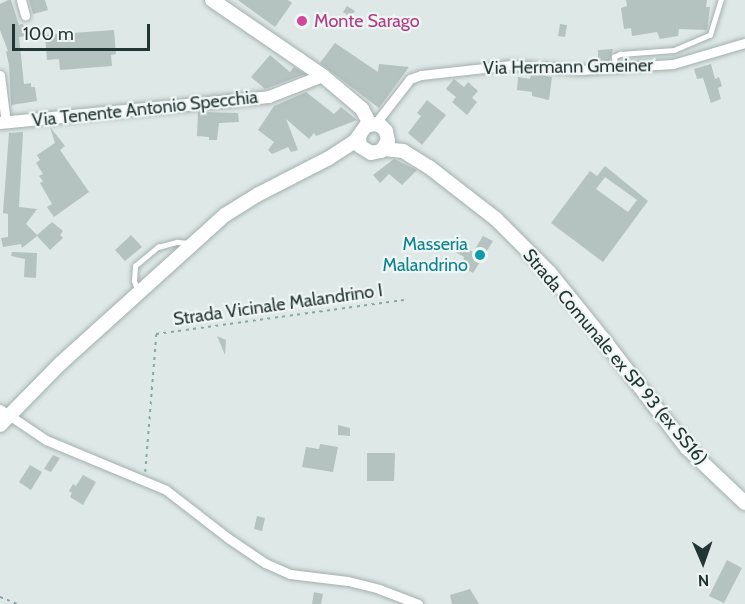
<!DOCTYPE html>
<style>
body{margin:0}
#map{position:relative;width:745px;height:604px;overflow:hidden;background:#dee8e6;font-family:Cabin,sans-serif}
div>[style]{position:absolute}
.building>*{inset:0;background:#b4c2c0}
.path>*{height:1.5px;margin-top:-0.75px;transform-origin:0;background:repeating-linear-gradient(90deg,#83a7a6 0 3px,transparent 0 7.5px)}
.roads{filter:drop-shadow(0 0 2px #a2afad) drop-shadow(0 0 2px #a2afad)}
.service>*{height:4.5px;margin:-2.25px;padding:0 2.25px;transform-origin:2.25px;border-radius:2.25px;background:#fff}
.minor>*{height:9px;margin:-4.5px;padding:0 4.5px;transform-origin:4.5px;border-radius:4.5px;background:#fff}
.tertiary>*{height:12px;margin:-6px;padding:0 6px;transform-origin:6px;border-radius:6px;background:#fff}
.secondary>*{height:14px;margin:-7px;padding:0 7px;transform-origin:7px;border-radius:7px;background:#fff}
.dots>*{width:16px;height:16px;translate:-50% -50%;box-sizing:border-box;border:3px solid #eef5f3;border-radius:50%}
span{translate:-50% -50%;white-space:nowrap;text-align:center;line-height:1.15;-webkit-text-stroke:4.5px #eef5f3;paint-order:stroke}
.hotel-label{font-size:18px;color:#b23c85}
.left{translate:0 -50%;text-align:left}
.street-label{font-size:18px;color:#223535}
.culture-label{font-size:18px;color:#0d838f}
.right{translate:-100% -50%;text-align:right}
.north{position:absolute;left:673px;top:532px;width:60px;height:60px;-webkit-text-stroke:4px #eef5f3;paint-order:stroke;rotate:178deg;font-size:16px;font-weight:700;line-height:24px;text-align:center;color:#223535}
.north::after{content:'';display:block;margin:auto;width:21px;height:27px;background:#223535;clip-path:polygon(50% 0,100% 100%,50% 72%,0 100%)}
.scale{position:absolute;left:12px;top:24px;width:138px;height:27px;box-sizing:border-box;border:3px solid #223535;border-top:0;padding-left:8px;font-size:18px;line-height:21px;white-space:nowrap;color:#223535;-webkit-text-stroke:4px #eef5f3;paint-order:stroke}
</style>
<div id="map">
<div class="building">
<i style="clip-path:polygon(8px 0,11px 0,19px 25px,23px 24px,26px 36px,19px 37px,24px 84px,31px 83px,31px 87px,35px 87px,37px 101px,11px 105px,9px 65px,6px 52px,8px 51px,0 30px,0 4px)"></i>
<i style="clip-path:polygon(29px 0,45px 0,48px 10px,33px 14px)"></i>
<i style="clip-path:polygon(238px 0,288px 0,292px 3px,275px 27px)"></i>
<i style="clip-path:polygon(626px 0,707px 0,706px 7px,710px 7px,707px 30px,679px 29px,678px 36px,660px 39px,657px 32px,632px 36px,631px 28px,624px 29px,621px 8px,627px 6px)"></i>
<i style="clip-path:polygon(347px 6px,355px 11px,351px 17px,343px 12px)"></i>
<i style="clip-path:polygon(560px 24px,567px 25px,565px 37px,558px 36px)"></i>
<i style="clip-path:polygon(114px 30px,116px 54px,111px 55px,112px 66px,60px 70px,59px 59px,47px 60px,45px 35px)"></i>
<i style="clip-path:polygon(335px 43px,378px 72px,379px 64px,409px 67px,379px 108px,320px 63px)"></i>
<i style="clip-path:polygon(613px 49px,610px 61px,598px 62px,598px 50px)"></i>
<i style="clip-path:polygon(270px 55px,290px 72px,294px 67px,305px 74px,265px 89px,251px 77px)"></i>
<i style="clip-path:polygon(711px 64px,715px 79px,719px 77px,722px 86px,718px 88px,721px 99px,711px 103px,703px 78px,697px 79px,694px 69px)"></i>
<i style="clip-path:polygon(535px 74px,552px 77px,549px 100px,532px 96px,532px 92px,517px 90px,518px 77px,530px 79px,531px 75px)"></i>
<i style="clip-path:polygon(454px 79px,464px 87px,468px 82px,478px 91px,472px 98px,477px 102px,467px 115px,452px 102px,456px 97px,446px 89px)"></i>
<i style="clip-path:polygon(306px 92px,334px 114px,341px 107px,357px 120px,316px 136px,314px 133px,309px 139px,286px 119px,298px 150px,291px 152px,288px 147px,272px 154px,268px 150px,274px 142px,258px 130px,274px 106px)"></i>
<i style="clip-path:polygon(427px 100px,446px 115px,422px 145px,408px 133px,421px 116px,417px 113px)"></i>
<i style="clip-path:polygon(198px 112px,238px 113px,239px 122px,219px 123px,217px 140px,209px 140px,209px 137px,197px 136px)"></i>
<i style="clip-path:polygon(50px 127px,65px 146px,60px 150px,89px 192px,54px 217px,47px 207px,52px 204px,40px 183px,43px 181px,39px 176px,43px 174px,36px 163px,40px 160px,37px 155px,55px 143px)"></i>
<i style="clip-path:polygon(23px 132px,19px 207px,37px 209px,26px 224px,37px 235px,52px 222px,63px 231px,60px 235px,63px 238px,50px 250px,37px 236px,22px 248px,21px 244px,3px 247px,1px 238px,8px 237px,8px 214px,3px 213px,9px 133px)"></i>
<i style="clip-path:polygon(394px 159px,417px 170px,402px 185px,389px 174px,380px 183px,373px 175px)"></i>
<i style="clip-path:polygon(evenodd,605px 166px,648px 201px,603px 262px,551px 223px,590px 171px,597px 176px,605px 166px,605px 177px,637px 200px,628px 212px,596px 189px,605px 177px)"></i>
<i style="clip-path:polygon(131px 235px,142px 247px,125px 261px,115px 250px)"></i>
<i style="clip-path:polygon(483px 236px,493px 241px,473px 273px,462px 266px,464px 257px,452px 250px,456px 242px,473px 252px)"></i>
<i style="clip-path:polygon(12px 252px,37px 253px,36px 278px,24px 277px,25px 259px,11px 256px)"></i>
<i style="clip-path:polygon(217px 336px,226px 340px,225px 355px,220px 343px)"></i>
<i style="clip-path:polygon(338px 425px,350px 428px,350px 436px,338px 435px)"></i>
<i style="clip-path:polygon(320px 444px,338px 447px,333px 472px,302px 467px,306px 447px,319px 449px)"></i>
<i style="clip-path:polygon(367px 453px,395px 453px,394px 481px,367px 481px)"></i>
<i style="clip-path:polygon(53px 455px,60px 458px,51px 472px,44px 469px)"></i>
<i style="clip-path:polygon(30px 465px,42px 472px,31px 490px,19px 482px)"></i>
<i style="clip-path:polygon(83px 475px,96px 482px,83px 505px,70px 497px,72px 493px,69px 491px,73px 484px,76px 486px)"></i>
<i style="clip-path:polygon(257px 516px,265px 518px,262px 531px,254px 529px)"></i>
<i style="clip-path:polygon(727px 560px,742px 568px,724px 603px,709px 596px)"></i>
<i style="clip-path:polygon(470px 589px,479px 604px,452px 604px,450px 595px)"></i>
<i style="clip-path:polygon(314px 592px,323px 594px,321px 604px,312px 604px)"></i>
</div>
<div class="path">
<i style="left:145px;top:472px;width:138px;rotate:-85.4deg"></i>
<i style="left:156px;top:334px;width:250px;rotate:-7.8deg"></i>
<i style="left:0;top:597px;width:18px;rotate:22deg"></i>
</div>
<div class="roads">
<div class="service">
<i style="left:615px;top:67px;width:10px;rotate:-96deg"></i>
<i style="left:614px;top:57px;width:7px;rotate:-27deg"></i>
<i style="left:620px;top:54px;width:54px;rotate:-4.2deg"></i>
<i style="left:674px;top:50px;width:39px;rotate:-23deg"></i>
<i style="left:710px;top:35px;width:37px;rotate:-73deg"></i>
<i style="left:137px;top:290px;width:9px;rotate:-108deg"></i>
<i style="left:134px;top:281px;width:15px;rotate:-86deg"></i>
<i style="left:135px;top:266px;width:30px;rotate:-40deg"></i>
<i style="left:158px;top:247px;width:20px;rotate:-15deg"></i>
<i style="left:177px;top:242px;width:13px;rotate:4deg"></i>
</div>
<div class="minor">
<i style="left:21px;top:0;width:16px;rotate:75deg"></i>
<i style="left:0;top:75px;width:48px;rotate:82.9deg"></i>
<i style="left:375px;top:124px;width:57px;rotate:-52.1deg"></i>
<i style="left:410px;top:79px;width:12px;rotate:-20deg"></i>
<i style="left:421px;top:75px;width:91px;rotate:-6.3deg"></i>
<i style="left:511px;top:65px;width:69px;rotate:4.1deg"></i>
<i style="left:580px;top:70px;width:93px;rotate:-3.7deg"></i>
<i style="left:673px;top:64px;width:75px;rotate:-16.3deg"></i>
<i style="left:0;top:409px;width:55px;rotate:34deg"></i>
<i style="left:46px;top:440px;width:130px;rotate:22.6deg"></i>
<i style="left:166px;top:490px;width:78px;rotate:37.7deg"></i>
<i style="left:228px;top:538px;width:45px;rotate:34deg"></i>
<i style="left:265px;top:563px;width:27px;rotate:24deg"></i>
<i style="left:290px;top:574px;width:58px;rotate:6.9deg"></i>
<i style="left:348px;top:581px;width:32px;rotate:14deg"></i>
<i style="left:379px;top:589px;width:42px;rotate:21deg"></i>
</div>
<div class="tertiary">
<i style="left:0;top:123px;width:270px;rotate:-5.5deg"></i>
<i style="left:269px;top:97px;width:58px;rotate:-21.3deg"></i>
</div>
<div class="secondary">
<i style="left:212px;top:0;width:135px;rotate:34.4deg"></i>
<i style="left:323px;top:76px;width:51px;rotate:40.2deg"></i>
<i style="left:362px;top:109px;width:17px;rotate:62deg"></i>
<i style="left:384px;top:149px;width:19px;rotate:6deg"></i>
<i style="left:403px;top:151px;width:31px;rotate:32deg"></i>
<i style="left:429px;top:167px;width:85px;rotate:37.8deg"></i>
<i style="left:496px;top:219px;width:76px;rotate:45deg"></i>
<i style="left:550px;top:273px;width:86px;rotate:51.1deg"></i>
<i style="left:604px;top:340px;width:136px;rotate:52.5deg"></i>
<i style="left:687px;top:448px;width:80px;rotate:43.5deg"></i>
<i style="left:0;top:425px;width:87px;rotate:-45.5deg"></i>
<i style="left:61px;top:363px;width:221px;rotate:-42.1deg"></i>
<i style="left:225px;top:215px;width:38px;rotate:-32deg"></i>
<i style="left:257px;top:195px;width:81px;rotate:-27.2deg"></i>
<i style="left:329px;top:158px;width:31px;rotate:-33deg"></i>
<i style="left:355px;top:141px;width:19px;rotate:-54deg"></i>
<i style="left:366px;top:126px;width:9px;rotate:-13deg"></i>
<i style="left:375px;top:124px;width:6px;rotate:18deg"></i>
<i style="left:381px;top:126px;width:7px;rotate:45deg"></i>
<i style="left:386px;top:131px;width:10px;rotate:79deg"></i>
<i style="left:388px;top:141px;width:12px;rotate:125deg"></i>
<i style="left:381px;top:151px;width:10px;rotate:169deg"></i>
<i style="left:371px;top:153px;width:13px;rotate:-148deg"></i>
<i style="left:360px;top:146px;width:10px;rotate:-96deg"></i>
</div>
</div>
<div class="dots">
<i style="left:302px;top:21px;background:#d1479c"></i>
<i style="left:480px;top:255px;background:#0f9aa8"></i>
</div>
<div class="hotel-label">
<span class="left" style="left:314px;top:21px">Monte Sarago</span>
</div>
<div class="street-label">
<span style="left:568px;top:67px;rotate:-1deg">Via Hermann Gmeiner</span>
<span style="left:145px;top:109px;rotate:-6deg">Via Tenente Antonio Specchia</span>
<span style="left:278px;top:305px;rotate:-8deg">Strada Vicinale Malandrino I</span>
<span style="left:615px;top:357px;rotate:50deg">Strada Comunale ex SP 93 (ex SS16)</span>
</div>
<div class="culture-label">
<span class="right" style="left:468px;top:255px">Masseria<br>Malandrino</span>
</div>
<div class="north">N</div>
<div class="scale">100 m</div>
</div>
